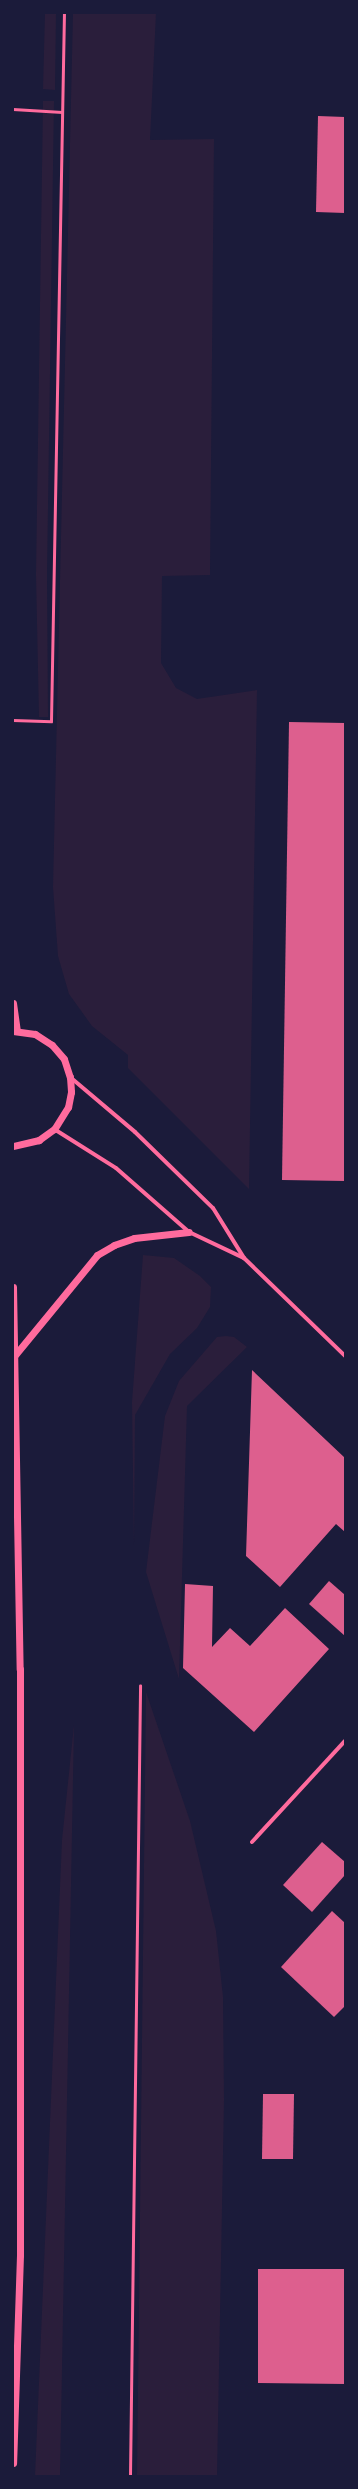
<!DOCTYPE html>
<style>
body{margin:0}
#map{position:relative;width:358px;height:2489px;overflow:hidden;background:#1b1b3a;font-family:"Work Sans",sans-serif}
div>[style]{position:absolute}
.green>*{inset:0;background:#2a1e3b}
.building>*{inset:0;background:#dd5f8e}
.path>*{height:2.5px;margin:-1.25px;padding:0 1.25px;transform-origin:1.25px;border-radius:1.25px;background:#ff6b9d}
.minor>*{height:4px;margin:-2px;padding:0 2px;transform-origin:2px;border-radius:2px;background:#ff6b9d}
.tertiary>*{height:7px;margin:-3.5px;padding:0 3.5px;transform-origin:3.5px;border-radius:3.5px;background:#ff6b9d}
span{translate:-50% -50%;white-space:nowrap;text-align:center;line-height:1.15;-webkit-text-stroke:4px #1b1b3a;paint-order:stroke}
.frame{position:absolute;inset:0;border:14px solid #1b1b3a;pointer-events:none}
</style>
<div id="map">
<div class="green">
<i style="clip-path:polygon(45px 13px,56px 13px,55px 90px,43px 89px)"></i>
<i style="clip-path:polygon(73px 13px,156px 13px,150px 140px,214px 139px,210px 575px,162px 576px,161px 663px,176px 688px,197px 699px,257px 690px,249px 1189px,128px 1068px,128px 1055px,92px 1026px,69px 994px,58px 956px,53px 887px)"></i>
<i style="clip-path:polygon(43px 101px,54px 101px,47px 575px,48px 717px,39px 717px,36px 575px)"></i>
<i style="clip-path:polygon(143px 1255px,174px 1258px,200px 1276px,211px 1287px,210px 1307px,197px 1328px,170px 1354px,135px 1415px,134px 1548px,132px 1402px)"></i>
<i style="clip-path:polygon(226px 1336px,234px 1337px,247px 1347px,187px 1406px,179px 1679px,146px 1572px,165px 1416px,179px 1381px,217px 1337px)"></i>
<i style="clip-path:polygon(146px 1692px,190px 1821px,216px 1931px,223px 1997px,224px 2100px,217px 2476px,137px 2476px)"></i>
<i style="clip-path:polygon(74px 1725px,60px 2476px,35px 2476px,62px 1840px)"></i>
</div>
<div class="building">
<i style="clip-path:polygon(318px 116px,345px 117px,345px 213px,316px 212px)"></i>
<i style="clip-path:polygon(289px 722px,345px 723px,345px 1181px,282px 1180px)"></i>
<i style="clip-path:polygon(252px 1370px,345px 1458px,345px 1532px,336px 1524px,280px 1587px,246px 1556px)"></i>
<i style="clip-path:polygon(329px 1581px,345px 1595px,345px 1636px,309px 1604px)"></i>
<i style="clip-path:polygon(185px 1584px,213px 1586px,212px 1647px,230px 1628px,250px 1646px,285px 1608px,329px 1649px,254px 1732px,183px 1668px)"></i>
<i style="clip-path:polygon(322px 1842px,345px 1862px,345px 1875px,312px 1912px,283px 1885px)"></i>
<i style="clip-path:polygon(332px 1911px,345px 1923px,345px 2006px,334px 2017px,281px 1967px)"></i>
<i style="clip-path:polygon(263px 2094px,294px 2094px,293px 2159px,262px 2159px)"></i>
<i style="clip-path:polygon(258px 2269px,345px 2269px,345px 2384px,258px 2383px)"></i>
</div>
<div class="path">
<i style="left:13px;top:109px;width:49px;rotate:3.5deg"></i>
<i style="left:13px;top:720px;width:38px;rotate:2deg"></i>
<i style="left:51px;top:721px;width:708px;rotate:-88.95deg"></i>
<i style="left:130px;top:2476px;width:790px;rotate:-89.27deg"></i>
</div>
<div class="minor">
<i style="left:70px;top:1077px;width:85px;rotate:40.2deg"></i>
<i style="left:135px;top:1132px;width:109px;rotate:44.3deg"></i>
<i style="left:213px;top:1208px;width:59px;rotate:58.2deg"></i>
<i style="left:244px;top:1258px;width:141px;rotate:44.1deg"></i>
<i style="left:54px;top:1129px;width:73px;rotate:32.2deg"></i>
<i style="left:116px;top:1168px;width:97px;rotate:41.2deg"></i>
<i style="left:189px;top:1232px;width:61px;rotate:25.3deg"></i>
<i style="left:252px;top:1842px;width:137px;rotate:-47.4deg"></i>
</div>
<div class="tertiary">
<i style="left:13px;top:1003px;width:27px;rotate:82deg"></i>
<i style="left:13px;top:1031px;width:22px;rotate:8deg"></i>
<i style="left:35px;top:1034px;width:20px;rotate:33deg"></i>
<i style="left:52px;top:1045px;width:18px;rotate:49deg"></i>
<i style="left:64px;top:1059px;width:19px;rotate:72deg"></i>
<i style="left:70px;top:1077px;width:15px;rotate:86deg"></i>
<i style="left:71px;top:1092px;width:15px;rotate:101deg"></i>
<i style="left:68px;top:1107px;width:26px;rotate:122deg"></i>
<i style="left:54px;top:1129px;width:19px;rotate:144deg"></i>
<i style="left:39px;top:1140px;width:27px;rotate:167deg"></i>
<i style="left:13px;top:1287px;width:382px;rotate:89deg"></i>
<i style="left:20px;top:1669px;width:586px;rotate:90deg"></i>
<i style="left:20px;top:2255px;width:208px;rotate:91.9deg"></i>
<i style="left:15px;top:1355px;width:129px;rotate:-50.6deg"></i>
<i style="left:97px;top:1255px;width:20px;rotate:-30deg"></i>
<i style="left:114px;top:1245px;width:21px;rotate:-19deg"></i>
<i style="left:134px;top:1238px;width:55px;rotate:-6.2deg"></i>
</div>
<div class="frame"></div>
</div>
